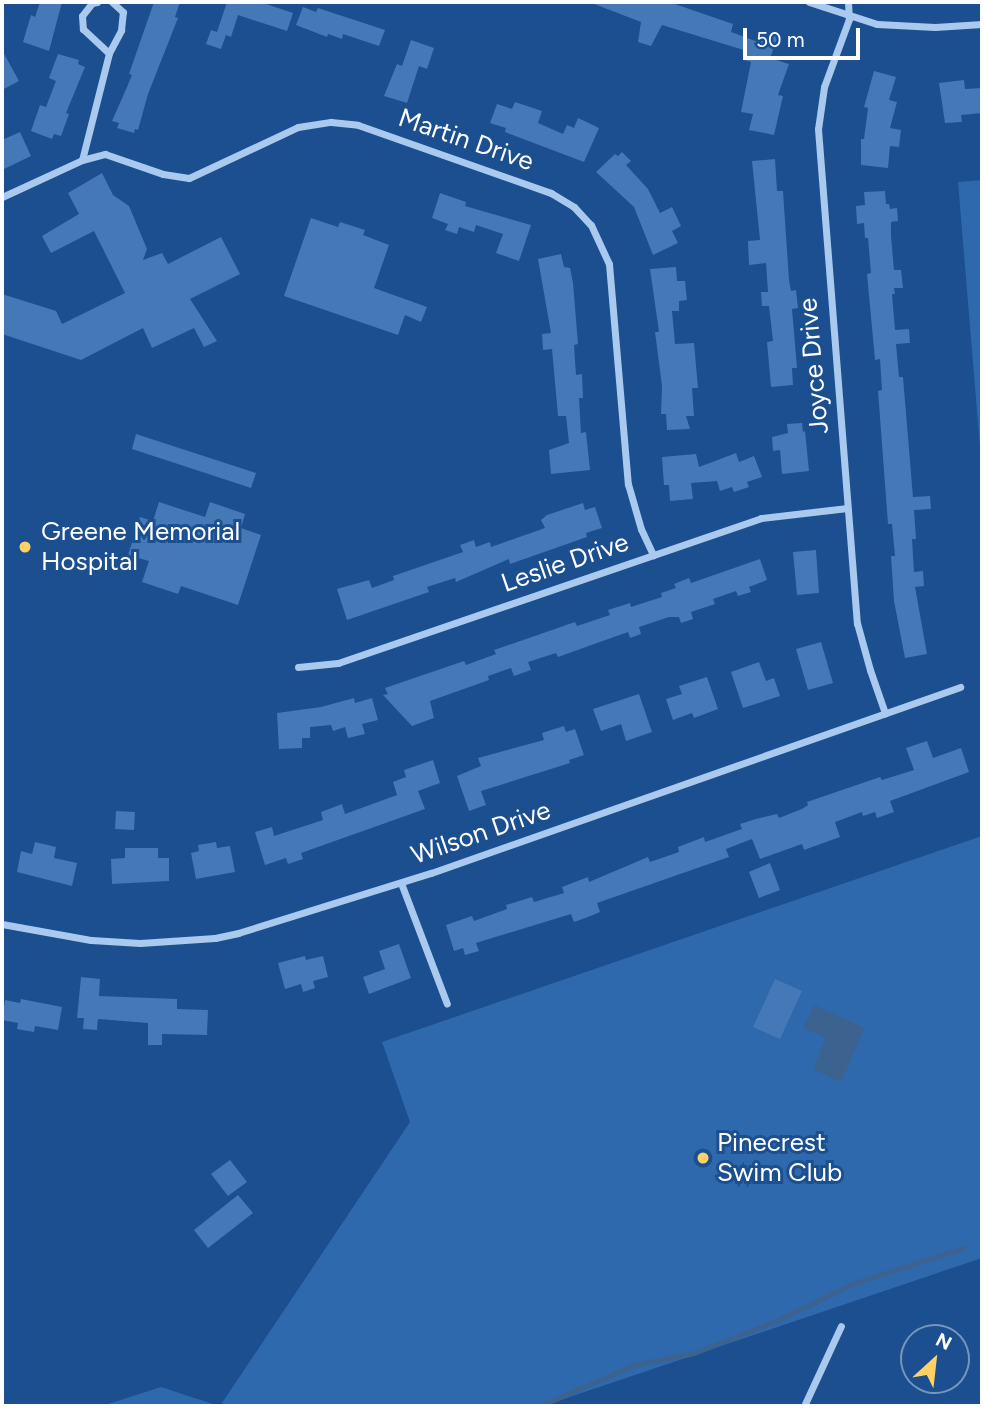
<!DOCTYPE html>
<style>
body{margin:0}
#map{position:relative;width:984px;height:1408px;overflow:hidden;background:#1b4f8f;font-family:Figtree,sans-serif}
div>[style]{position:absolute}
.green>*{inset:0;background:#2e69ad}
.water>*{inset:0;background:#3c6290}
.stream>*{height:4.5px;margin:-2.25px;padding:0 2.25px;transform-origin:2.25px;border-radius:2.25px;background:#3c6290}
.building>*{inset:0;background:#4478b7}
.street>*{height:7px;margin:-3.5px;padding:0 3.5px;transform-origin:3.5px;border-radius:3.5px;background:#a9c9ee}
.dots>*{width:19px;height:19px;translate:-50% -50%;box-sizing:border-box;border:4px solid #1b4f8f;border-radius:50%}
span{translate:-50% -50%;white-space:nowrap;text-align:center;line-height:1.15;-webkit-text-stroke:6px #1b4f8f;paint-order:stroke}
.street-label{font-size:26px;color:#fff}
.poi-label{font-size:26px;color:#fff}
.left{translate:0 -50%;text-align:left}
.frame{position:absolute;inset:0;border:4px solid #fff;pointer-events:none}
.north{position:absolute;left:900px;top:1324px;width:70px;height:70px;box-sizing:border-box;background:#1b4f8f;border:2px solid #7695bc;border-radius:50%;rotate:27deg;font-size:19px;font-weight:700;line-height:28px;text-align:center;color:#fff}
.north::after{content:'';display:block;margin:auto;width:24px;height:32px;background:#ffd166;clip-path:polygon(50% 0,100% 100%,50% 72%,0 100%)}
.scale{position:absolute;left:743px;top:28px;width:117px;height:32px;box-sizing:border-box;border:4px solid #fff;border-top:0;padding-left:9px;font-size:21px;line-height:24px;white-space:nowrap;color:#fff;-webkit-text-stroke:5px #1b4f8f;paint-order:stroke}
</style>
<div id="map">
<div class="green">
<i style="clip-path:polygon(982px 180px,982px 471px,958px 182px)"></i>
<i style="clip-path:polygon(982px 836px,982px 1258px,543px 1406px,220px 1406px,410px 1122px,382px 1042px)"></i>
<i style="clip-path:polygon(161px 1387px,219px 1406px,102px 1406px)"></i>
</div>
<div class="water">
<i style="clip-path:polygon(814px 1005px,865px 1028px,841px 1082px,813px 1069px,826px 1038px,803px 1028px)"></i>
</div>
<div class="stream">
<i style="left:540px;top:1406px;width:103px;rotate:-23.6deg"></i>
<i style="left:634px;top:1365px;width:61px;rotate:-11.3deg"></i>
<i style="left:694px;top:1353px;width:83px;rotate:-21.3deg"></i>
<i style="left:771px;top:1323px;width:93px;rotate:-25.5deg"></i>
<i style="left:855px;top:1283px;width:114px;rotate:-18deg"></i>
</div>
<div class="building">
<i style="clip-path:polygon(40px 2px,62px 2px,49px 51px,23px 42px,31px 15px,35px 17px)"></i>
<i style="clip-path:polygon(154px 2px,180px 2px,175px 17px,178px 18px,148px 94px,138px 130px,135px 129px,134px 133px,117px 128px,119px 123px,112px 121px,127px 87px,132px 75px,129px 74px)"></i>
<i style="clip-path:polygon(227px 2px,260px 2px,293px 13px,287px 31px,238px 15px,231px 37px,226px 35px,221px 49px,206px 44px,211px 30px,217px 32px)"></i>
<i style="clip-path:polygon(589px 2px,669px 2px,733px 24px,731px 32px,758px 42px,762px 32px,778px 37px,770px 58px,789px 64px,778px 95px,783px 96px,774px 135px,749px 130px,753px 114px,741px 112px,751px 62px,744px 60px,747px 51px,662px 25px,651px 46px,638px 42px,641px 22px)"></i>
<i style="clip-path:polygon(303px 7px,316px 12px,318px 8px,385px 30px,379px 46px,343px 34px,342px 39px,328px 34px,327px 37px,296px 25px)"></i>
<i style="clip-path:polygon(411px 40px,434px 48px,427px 69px,419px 66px,407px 103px,384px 96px,397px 64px,402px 66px)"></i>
<i style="clip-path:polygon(2px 50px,19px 81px,2px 90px)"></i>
<i style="clip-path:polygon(58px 54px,79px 60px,78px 64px,85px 67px,66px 113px,69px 114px,61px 136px,54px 134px,52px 139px,31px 131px,40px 105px,46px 107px,56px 81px,49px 78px)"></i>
<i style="clip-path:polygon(874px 71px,896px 77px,889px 100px,897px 102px,890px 128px,901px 130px,899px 147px,890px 146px,888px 168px,861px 165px,861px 139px,864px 139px,868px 108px,864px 107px)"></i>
<i style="clip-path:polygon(964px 80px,965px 89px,982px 88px,982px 113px,961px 115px,962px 122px,945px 123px,939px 83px)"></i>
<i style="clip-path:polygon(515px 102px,542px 111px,538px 123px,563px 134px,567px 125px,574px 128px,578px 118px,599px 128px,584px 162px,505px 132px,506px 128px,490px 123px,497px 104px,512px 109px)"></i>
<i style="clip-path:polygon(20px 132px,31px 156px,2px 170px,2px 140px)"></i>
<i style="clip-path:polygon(622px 152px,631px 161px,626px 165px,648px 189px,660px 213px,672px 207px,681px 226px,672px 231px,678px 243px,653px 255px,634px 207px,596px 172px,615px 154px,618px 156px)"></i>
<i style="clip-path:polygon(775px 159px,777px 191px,783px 191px,789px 280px,791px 291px,796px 290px,798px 308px,792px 309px,797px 368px,792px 368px,793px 385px,771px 387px,767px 342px,773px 341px,769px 306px,762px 306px,761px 292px,768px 292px,766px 263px,749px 265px,748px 241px,760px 240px,752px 161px)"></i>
<i style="clip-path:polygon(102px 173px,113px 195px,129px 206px,147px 249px,143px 260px,162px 253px,168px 264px,221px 237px,240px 274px,190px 299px,217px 341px,204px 347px,194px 328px,152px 348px,143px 328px,81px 360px,2px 334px,2px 294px,56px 311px,62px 324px,125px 293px,94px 231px,51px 253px,42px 236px,79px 214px,68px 193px)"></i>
<i style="clip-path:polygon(885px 191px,886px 204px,889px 204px,890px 209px,897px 208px,898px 221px,891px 222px,891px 236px,894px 270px,901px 270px,903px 288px,894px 288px,895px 294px,892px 294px,895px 330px,909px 329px,910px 343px,896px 344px,899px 377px,903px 377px,913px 497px,930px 496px,931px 509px,914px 510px,916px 539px,912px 539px,914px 572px,923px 571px,924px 586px,915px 587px,927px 654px,905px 658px,894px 601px,891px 556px,895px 556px,892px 524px,888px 524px,878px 391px,882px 390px,880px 359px,875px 360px,867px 274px,871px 273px,868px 238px,865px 238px,864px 223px,857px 224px,856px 206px,865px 205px,864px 192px)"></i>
<i style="clip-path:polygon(440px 193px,466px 202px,465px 206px,531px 225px,519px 261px,496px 253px,503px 234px,476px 225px,474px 232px,459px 227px,457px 234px,445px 230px,448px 224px,432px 218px)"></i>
<i style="clip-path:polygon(311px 218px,338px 227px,340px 222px,365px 230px,363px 235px,389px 245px,374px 288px,427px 307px,421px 322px,405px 315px,398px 335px,284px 296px)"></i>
<i style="clip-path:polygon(561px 254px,564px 267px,570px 268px,573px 283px,578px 344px,574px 345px,576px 375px,582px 374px,583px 398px,579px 398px,581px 433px,586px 432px,590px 470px,551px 474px,549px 450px,569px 443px,566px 416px,558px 416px,552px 349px,543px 350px,542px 334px,551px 333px,538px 259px)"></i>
<i style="clip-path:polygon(676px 267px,677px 281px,685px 281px,687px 300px,679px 301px,679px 311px,672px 311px,675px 344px,694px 343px,698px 388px,692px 388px,694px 416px,686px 416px,690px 429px,667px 430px,666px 414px,661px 414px,662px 386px,655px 332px,659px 332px,650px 269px)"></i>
<i style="clip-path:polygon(802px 423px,803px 432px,805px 431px,809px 471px,782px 474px,780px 450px,773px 451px,772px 437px,788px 433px,787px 424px)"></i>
<i style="clip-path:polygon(136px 434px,256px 473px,251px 488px,132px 449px)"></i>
<i style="clip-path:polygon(736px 453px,739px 462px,754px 456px,762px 477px,747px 482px,749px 487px,734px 492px,732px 487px,720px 491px,717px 481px,691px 483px,693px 499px,670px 501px,669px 485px,664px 485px,662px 457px,696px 454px,699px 467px)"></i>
<i style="clip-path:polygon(159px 502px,205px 517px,210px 502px,245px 514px,241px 528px,261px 535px,238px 605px,181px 586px,178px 594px,142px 582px,149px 561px,128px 555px,140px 517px,153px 521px)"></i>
<i style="clip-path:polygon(583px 503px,585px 510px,595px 507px,602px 528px,586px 533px,587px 537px,510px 564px,509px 559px,456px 582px,455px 578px,427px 587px,429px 592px,347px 620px,337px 589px,369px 580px,372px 588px,394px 580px,393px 576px,463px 552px,460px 545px,474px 540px,476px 547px,490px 542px,491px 547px,545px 528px,541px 520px,547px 515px)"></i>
<i style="clip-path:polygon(816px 550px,819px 593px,797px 595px,793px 552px)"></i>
<i style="clip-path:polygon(760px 559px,767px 580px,749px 587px,751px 592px,738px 596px,736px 591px,713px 599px,715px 604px,691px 612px,693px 619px,681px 623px,679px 617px,669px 617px,639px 627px,641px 634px,630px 638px,628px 632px,558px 657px,556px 653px,528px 662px,531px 670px,514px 676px,511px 668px,488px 676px,489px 680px,430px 701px,434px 718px,412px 726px,383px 695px,388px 694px,385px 688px,464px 661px,466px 665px,496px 654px,494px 650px,575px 622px,577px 626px,610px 615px,608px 610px,630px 603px,631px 607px,662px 597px,661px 593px,676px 588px,674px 584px,689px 578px,691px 583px)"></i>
<i style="clip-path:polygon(821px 642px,833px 683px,808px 690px,796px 649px)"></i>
<i style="clip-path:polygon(759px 662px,766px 681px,774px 678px,780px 696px,743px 708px,731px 672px)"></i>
<i style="clip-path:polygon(707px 677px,718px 709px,694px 718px,692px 713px,673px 720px,666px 699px,682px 694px,679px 686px)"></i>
<i style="clip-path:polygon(639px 694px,652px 732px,626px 741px,621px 724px,601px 731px,593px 709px)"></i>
<i style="clip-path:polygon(354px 698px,355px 703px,372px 698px,378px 720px,362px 724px,365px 734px,348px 738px,345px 727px,333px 731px,331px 725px,310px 727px,310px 738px,302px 738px,302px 748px,279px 749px,277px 713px,321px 707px)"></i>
<i style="clip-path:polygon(564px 726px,566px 732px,575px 729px,584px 755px,569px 760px,570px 763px,481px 791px,486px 805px,469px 811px,457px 776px,481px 766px,478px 758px,544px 740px,542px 733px)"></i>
<i style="clip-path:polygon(927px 741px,933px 758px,961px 748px,969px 772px,890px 801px,894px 812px,877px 818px,875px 812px,863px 816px,862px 812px,835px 822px,840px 837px,804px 850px,802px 844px,760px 859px,752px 839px,726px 849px,729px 857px,597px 903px,600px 912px,588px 917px,574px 922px,571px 914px,476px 943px,479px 951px,465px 955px,463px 948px,454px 951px,446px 925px,472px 916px,474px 921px,507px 909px,506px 905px,532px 897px,534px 902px,564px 893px,562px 887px,588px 877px,589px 882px,648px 857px,650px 862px,679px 852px,678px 847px,704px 837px,705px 842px,742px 829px,740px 824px,756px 819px,777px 814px,779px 818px,802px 809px,808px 805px,807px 802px,880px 777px,882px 780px,914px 770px,906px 748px)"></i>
<i style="clip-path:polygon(433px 760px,440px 783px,418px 791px,425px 809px,301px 853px,303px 859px,288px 864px,286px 858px,265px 865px,255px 832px,272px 827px,274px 836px,323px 820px,321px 812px,342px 804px,345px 814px,397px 795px,393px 782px,406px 777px,404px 770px)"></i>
<i style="clip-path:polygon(116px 811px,135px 812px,134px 830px,115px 829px)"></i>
<i style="clip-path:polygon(35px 842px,56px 847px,54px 858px,77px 863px,72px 886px,17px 872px,21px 851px,32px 854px)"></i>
<i style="clip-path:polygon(216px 842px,217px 848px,230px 846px,235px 872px,196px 879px,191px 853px,199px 851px,198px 845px)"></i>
<i style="clip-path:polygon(125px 848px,158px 848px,158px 858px,169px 858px,169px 881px,112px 884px,111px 859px,125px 858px)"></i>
<i style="clip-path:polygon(770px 863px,780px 890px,759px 898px,749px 872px)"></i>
<i style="clip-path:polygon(399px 944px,411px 978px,369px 994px,363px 977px,385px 969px,379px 951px)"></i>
<i style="clip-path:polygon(305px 956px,306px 960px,323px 956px,328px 977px,313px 981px,315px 988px,303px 992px,301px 984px,285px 989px,278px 963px)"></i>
<i style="clip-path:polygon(81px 977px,100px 979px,99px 996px,177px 999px,177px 1009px,208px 1010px,207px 1035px,162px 1034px,162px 1045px,148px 1045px,148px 1023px,98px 1019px,97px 1030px,83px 1029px,84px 1018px,77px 1018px)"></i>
<i style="clip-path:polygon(775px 979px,802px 991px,780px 1039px,753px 1027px)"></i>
<i style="clip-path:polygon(21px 999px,62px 1007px,58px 1030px,35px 1026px,34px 1032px,17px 1029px,18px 1023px,2px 1020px,5px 1000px,20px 1003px)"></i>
<i style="clip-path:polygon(230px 1160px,247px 1182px,228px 1196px,211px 1174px)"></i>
<i style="clip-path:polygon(238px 1195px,253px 1213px,208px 1248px,194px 1230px)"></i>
</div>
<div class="street">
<i style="left:97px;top:2px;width:5px;rotate:169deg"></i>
<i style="left:92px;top:3px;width:16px;rotate:128deg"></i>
<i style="left:82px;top:16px;width:13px;rotate:86deg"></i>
<i style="left:83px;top:29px;width:35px;rotate:43deg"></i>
<i style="left:809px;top:2px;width:71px;rotate:17.9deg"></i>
<i style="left:877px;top:24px;width:58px;rotate:3deg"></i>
<i style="left:935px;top:27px;width:47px;rotate:-3.7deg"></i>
<i style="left:848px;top:2px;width:17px;rotate:87deg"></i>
<i style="left:849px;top:19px;width:72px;rotate:110.2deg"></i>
<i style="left:824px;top:87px;width:42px;rotate:98.1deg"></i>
<i style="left:818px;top:129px;width:496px;rotate:85.5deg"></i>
<i style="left:857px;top:623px;width:49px;rotate:74.5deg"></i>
<i style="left:870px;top:670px;width:46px;rotate:70.8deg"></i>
<i style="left:82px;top:160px;width:110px;rotate:-75.8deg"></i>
<i style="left:109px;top:53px;width:26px;rotate:-62deg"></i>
<i style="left:121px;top:30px;width:18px;rotate:-84deg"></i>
<i style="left:123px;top:12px;width:15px;rotate:-138deg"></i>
<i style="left:2px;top:197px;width:88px;rotate:-24.8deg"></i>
<i style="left:82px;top:160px;width:24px;rotate:-15deg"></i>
<i style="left:105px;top:154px;width:61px;rotate:19deg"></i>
<i style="left:163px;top:174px;width:26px;rotate:9deg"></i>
<i style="left:189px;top:178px;width:120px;rotate:-25.1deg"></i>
<i style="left:298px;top:127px;width:33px;rotate:-9deg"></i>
<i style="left:331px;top:122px;width:27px;rotate:6deg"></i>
<i style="left:358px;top:125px;width:205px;rotate:19.4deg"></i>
<i style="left:551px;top:193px;width:27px;rotate:31deg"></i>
<i style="left:574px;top:207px;width:25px;rotate:47deg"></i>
<i style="left:591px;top:225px;width:43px;rotate:65.2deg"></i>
<i style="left:609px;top:264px;width:221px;rotate:85.1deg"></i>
<i style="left:628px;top:484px;width:47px;rotate:73.9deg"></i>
<i style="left:641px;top:529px;width:29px;rotate:65deg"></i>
<i style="left:298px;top:667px;width:40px;rotate:-5.7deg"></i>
<i style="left:338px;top:663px;width:447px;rotate:-18.9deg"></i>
<i style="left:761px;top:518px;width:87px;rotate:-6.6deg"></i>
<i style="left:401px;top:883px;width:129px;rotate:69.2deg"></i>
<i style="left:2px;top:924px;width:90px;rotate:10.2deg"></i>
<i style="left:91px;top:940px;width:49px;rotate:3.5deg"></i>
<i style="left:140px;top:943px;width:75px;rotate:-3.8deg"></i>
<i style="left:215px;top:938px;width:24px;rotate:-12deg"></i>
<i style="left:238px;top:933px;width:202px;rotate:-17.3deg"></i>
<i style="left:431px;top:873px;width:561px;rotate:-19.37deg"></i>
<i style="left:804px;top:1406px;width:88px;rotate:-65.2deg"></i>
</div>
<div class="dots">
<i style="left:25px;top:547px;background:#ffd166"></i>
<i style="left:703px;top:1158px;background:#ffd166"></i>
</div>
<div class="street-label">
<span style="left:466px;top:140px;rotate:19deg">Martin Drive</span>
<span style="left:814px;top:366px;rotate:-95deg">Joyce Drive</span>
<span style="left:565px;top:563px;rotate:-19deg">Leslie Drive</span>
<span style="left:481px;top:833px;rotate:-19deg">Wilson Drive</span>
</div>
<div class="poi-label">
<span class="left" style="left:41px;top:547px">Greene Memorial<br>Hospital</span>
<span class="left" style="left:717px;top:1158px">Pinecrest<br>Swim Club</span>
</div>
<div class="frame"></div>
<div class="north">N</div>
<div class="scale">50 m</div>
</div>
